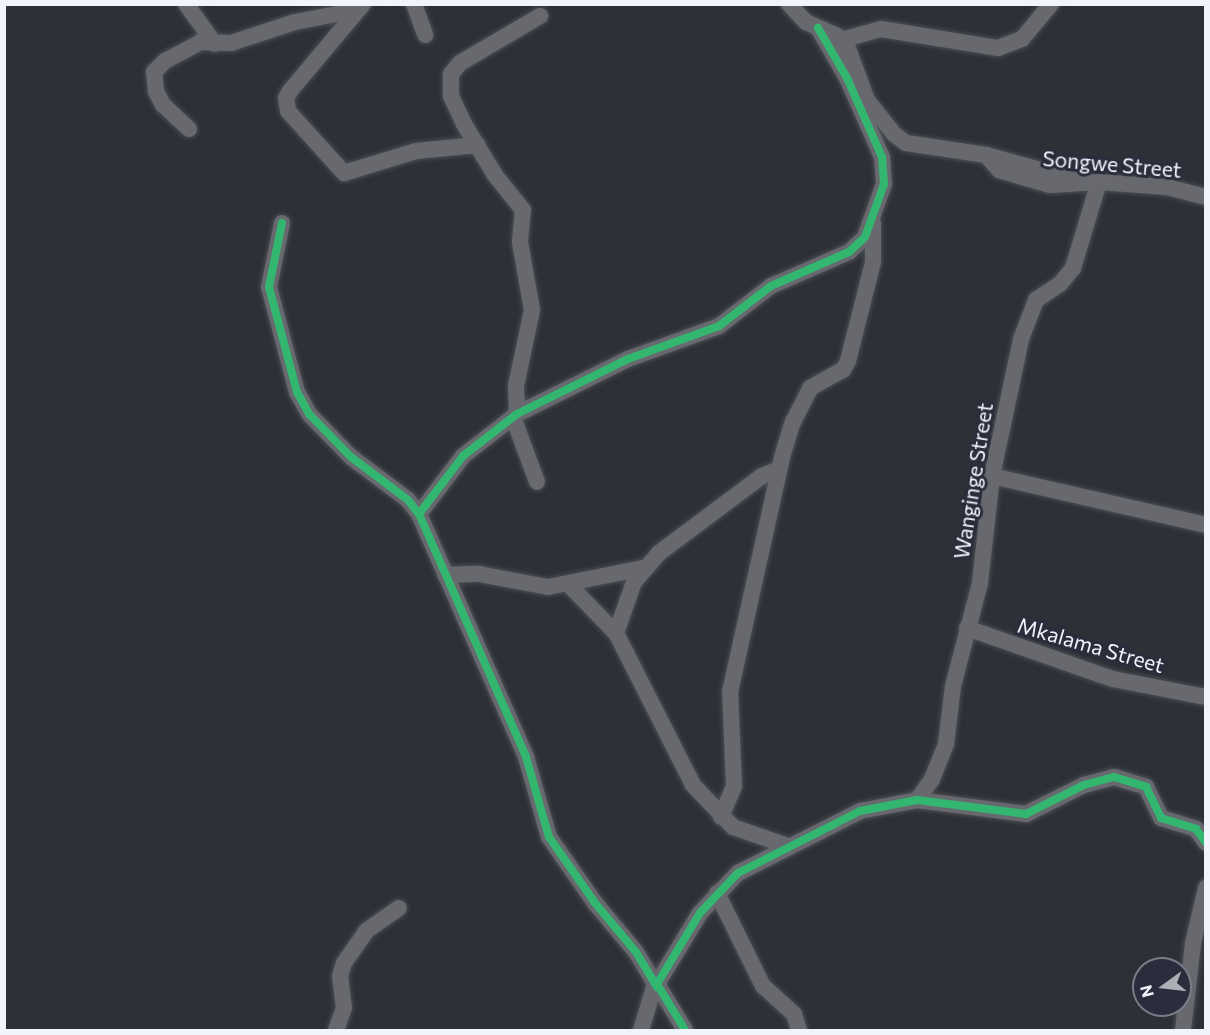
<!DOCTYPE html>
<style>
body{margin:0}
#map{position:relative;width:1210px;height:1035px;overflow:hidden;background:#2e3037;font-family:Commissioner,sans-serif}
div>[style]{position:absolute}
.roads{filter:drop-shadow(0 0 2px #4b4d53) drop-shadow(0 0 2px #4b4d53)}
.minor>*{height:16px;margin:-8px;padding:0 8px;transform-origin:8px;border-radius:8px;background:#68696f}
.cycleway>*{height:8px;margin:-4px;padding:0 4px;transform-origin:4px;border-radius:4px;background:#33b770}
span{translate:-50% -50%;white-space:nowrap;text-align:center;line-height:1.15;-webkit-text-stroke:6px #2a2d3b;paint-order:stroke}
.street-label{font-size:21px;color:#f1f4fc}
.frame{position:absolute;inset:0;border:6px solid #f1f4fc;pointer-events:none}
.north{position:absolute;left:1132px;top:957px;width:60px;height:60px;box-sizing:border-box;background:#2a2d3b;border:2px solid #7a7d88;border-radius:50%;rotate:255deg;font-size:16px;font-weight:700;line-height:24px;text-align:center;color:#f1f4fc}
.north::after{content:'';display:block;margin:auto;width:21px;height:27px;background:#adafb7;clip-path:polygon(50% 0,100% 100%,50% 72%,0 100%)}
</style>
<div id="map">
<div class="roads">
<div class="minor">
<i style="left:186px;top:4px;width:49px;rotate:54.1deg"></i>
<i style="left:363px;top:4px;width:114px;rotate:130deg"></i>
<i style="left:290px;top:91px;width:8px;rotate:120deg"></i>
<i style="left:286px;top:98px;width:13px;rotate:81deg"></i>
<i style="left:288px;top:111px;width:84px;rotate:47.9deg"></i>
<i style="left:344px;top:173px;width:75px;rotate:-17deg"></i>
<i style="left:416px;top:151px;width:62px;rotate:-5.5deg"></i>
<i style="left:414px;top:4px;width:33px;rotate:70deg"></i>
<i style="left:789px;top:4px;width:25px;rotate:47deg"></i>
<i style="left:806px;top:22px;width:34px;rotate:24deg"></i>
<i style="left:837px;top:36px;width:14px;rotate:45deg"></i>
<i style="left:847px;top:46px;width:58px;rotate:69.7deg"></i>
<i style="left:867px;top:100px;width:43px;rotate:51.5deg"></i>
<i style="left:894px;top:134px;width:15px;rotate:37deg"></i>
<i style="left:906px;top:143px;width:81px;rotate:8.5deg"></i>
<i style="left:986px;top:155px;width:103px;rotate:15.3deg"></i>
<i style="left:841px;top:40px;width:41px;rotate:-15.4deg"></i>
<i style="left:881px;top:29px;width:119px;rotate:9.2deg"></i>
<i style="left:998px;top:48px;width:26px;rotate:-21deg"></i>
<i style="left:1022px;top:39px;width:45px;rotate:-50.4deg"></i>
<i style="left:189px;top:129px;width:35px;rotate:-137deg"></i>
<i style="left:163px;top:105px;width:16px;rotate:-117deg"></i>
<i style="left:156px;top:91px;width:19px;rotate:-96deg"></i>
<i style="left:154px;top:72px;width:16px;rotate:-45deg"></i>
<i style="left:165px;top:61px;width:40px;rotate:-28deg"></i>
<i style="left:200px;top:42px;width:31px;rotate:2deg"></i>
<i style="left:231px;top:43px;width:67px;rotate:-18.2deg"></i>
<i style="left:295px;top:22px;width:63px;rotate:-11deg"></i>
<i style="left:986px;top:155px;width:20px;rotate:49deg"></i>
<i style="left:999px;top:170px;width:53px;rotate:16.4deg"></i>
<i style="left:1050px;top:185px;width:49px;rotate:-3.5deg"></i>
<i style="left:1099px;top:182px;width:68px;rotate:4.2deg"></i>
<i style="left:1167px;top:187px;width:40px;rotate:14.4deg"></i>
<i style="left:282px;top:223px;width:65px;rotate:101.5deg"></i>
<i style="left:269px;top:287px;width:109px;rotate:75.1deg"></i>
<i style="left:297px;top:392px;width:26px;rotate:61deg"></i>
<i style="left:310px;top:415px;width:59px;rotate:45.7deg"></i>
<i style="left:351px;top:457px;width:71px;rotate:37deg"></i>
<i style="left:408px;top:500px;width:18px;rotate:52deg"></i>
<i style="left:419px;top:514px;width:266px;rotate:66.2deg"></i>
<i style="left:526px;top:757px;width:83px;rotate:74deg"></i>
<i style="left:549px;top:837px;width:80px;rotate:55.1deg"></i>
<i style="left:595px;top:903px;width:64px;rotate:50.1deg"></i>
<i style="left:636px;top:952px;width:41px;rotate:59deg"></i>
<i style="left:517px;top:414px;width:28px;rotate:-92deg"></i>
<i style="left:516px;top:386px;width:78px;rotate:-78.1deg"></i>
<i style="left:532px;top:310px;width:69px;rotate:-100deg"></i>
<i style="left:520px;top:242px;width:32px;rotate:-85deg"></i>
<i style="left:523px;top:210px;width:45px;rotate:-128.7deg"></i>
<i style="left:495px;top:175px;width:60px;rotate:-121.3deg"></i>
<i style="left:464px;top:124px;width:31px;rotate:-115deg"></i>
<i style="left:451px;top:96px;width:22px;rotate:-90deg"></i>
<i style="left:451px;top:74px;width:14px;rotate:-51deg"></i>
<i style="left:460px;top:63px;width:93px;rotate:-30.4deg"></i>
<i style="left:513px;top:417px;width:69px;rotate:69.7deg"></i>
<i style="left:992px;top:476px;width:220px;rotate:12.9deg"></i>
<i style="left:419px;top:514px;width:73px;rotate:-52.8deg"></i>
<i style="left:463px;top:456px;width:68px;rotate:-37.9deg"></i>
<i style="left:517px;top:414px;width:124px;rotate:-26.4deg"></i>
<i style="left:628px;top:359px;width:97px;rotate:-19.9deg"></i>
<i style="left:719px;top:326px;width:66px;rotate:-37.6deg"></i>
<i style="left:771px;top:286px;width:85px;rotate:-23.6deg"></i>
<i style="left:849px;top:252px;width:22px;rotate:-43deg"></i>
<i style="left:865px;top:237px;width:56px;rotate:-70.3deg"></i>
<i style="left:884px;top:184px;width:27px;rotate:-94deg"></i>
<i style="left:882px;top:157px;width:86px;rotate:-113.9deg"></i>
<i style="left:847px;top:78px;width:58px;rotate:-120.1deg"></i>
<i style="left:445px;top:575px;width:34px;rotate:-2deg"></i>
<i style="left:479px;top:574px;width:70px;rotate:10.7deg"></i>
<i style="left:548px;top:587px;width:98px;rotate:-11.2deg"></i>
<i style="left:568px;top:584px;width:69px;rotate:45.6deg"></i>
<i style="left:616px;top:633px;width:170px;rotate:63.1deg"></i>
<i style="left:693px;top:785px;width:58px;rotate:46.4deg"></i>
<i style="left:733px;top:827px;width:58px;rotate:19.1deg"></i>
<i style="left:967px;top:628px;width:155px;rotate:19.3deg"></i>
<i style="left:1113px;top:679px;width:95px;rotate:11deg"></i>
<i style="left:616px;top:633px;width:54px;rotate:-70.6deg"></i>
<i style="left:634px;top:582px;width:38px;rotate:-49deg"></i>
<i style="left:659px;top:553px;width:129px;rotate:-36.8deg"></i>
<i style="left:762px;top:476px;width:18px;rotate:-22deg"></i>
<i style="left:917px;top:800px;width:26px;rotate:-54deg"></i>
<i style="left:932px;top:779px;width:38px;rotate:-68deg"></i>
<i style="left:946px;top:744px;width:58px;rotate:-83.1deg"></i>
<i style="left:953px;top:686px;width:106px;rotate:-75.3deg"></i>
<i style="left:980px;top:583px;width:108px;rotate:-83.6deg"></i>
<i style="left:992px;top:476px;width:140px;rotate:-78deg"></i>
<i style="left:1021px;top:339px;width:42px;rotate:-69deg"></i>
<i style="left:1036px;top:300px;width:29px;rotate:-34deg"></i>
<i style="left:1060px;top:284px;width:21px;rotate:-51deg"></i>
<i style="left:1073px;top:268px;width:90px;rotate:-73.2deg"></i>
<i style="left:721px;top:817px;width:34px;rotate:-67deg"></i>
<i style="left:734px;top:786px;width:94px;rotate:-92.4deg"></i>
<i style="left:730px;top:692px;width:241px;rotate:-77.5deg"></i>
<i style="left:782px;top:457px;width:37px;rotate:-73deg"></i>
<i style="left:793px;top:422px;width:38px;rotate:-63deg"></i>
<i style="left:810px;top:388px;width:38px;rotate:-29deg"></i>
<i style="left:843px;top:370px;width:10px;rotate:-61deg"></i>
<i style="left:848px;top:361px;width:102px;rotate:-75.8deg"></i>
<i style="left:873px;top:262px;width:39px;rotate:-90deg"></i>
<i style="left:717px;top:893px;width:104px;rotate:63.7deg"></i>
<i style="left:763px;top:986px;width:42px;rotate:42.1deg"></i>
<i style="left:794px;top:1014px;width:17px;rotate:73deg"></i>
<i style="left:336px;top:1030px;width:23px;rotate:-70deg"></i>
<i style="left:344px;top:1008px;width:32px;rotate:-97deg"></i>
<i style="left:340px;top:976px;width:14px;rotate:-73deg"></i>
<i style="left:344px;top:963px;width:39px;rotate:-55deg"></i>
<i style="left:366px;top:931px;width:40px;rotate:-34.9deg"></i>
<i style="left:641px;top:1030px;width:48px;rotate:-73.1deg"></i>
<i style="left:685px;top:1030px;width:54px;rotate:-121.3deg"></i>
<i style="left:657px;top:984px;width:83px;rotate:-58.8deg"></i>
<i style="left:700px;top:913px;width:55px;rotate:-46.5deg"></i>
<i style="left:738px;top:873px;width:137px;rotate:-26.9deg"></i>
<i style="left:860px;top:811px;width:58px;rotate:-10.9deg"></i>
<i style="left:917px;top:800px;width:110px;rotate:7.3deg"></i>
<i style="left:1026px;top:814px;width:65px;rotate:-26.6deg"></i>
<i style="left:1084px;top:785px;width:31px;rotate:-15deg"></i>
<i style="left:1114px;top:777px;width:34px;rotate:17deg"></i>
<i style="left:1146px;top:787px;width:34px;rotate:64deg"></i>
<i style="left:1161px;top:818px;width:37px;rotate:17deg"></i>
<i style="left:1196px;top:829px;width:17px;rotate:54deg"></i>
<i style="left:1183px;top:1030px;width:88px;rotate:-83.4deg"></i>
<i style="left:1193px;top:943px;width:57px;rotate:-76.7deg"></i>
</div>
</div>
<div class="cycleway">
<i style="left:282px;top:223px;width:65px;rotate:101.5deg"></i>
<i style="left:269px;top:287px;width:109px;rotate:75.1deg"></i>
<i style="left:297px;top:392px;width:26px;rotate:61deg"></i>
<i style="left:310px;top:415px;width:59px;rotate:45.7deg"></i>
<i style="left:351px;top:457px;width:71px;rotate:37deg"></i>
<i style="left:408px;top:500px;width:18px;rotate:52deg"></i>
<i style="left:419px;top:514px;width:266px;rotate:66.2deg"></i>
<i style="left:526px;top:757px;width:83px;rotate:74deg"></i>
<i style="left:549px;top:837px;width:80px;rotate:55.1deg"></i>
<i style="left:595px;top:903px;width:64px;rotate:50.1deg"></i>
<i style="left:636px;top:952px;width:41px;rotate:59deg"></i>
<i style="left:419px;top:514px;width:73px;rotate:-52.8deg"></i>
<i style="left:463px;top:456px;width:68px;rotate:-37.9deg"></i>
<i style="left:517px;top:414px;width:124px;rotate:-26.4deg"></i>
<i style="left:628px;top:359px;width:97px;rotate:-19.9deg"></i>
<i style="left:719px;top:326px;width:66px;rotate:-37.6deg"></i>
<i style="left:771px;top:286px;width:85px;rotate:-23.6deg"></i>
<i style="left:849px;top:252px;width:22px;rotate:-43deg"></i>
<i style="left:865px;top:237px;width:56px;rotate:-70.3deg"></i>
<i style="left:884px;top:184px;width:27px;rotate:-94deg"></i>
<i style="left:882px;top:157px;width:86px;rotate:-113.9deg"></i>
<i style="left:847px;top:78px;width:58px;rotate:-120.1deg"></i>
<i style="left:685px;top:1030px;width:54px;rotate:-121.3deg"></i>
<i style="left:657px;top:984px;width:83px;rotate:-58.8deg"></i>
<i style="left:700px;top:913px;width:55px;rotate:-46.5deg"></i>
<i style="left:738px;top:873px;width:137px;rotate:-26.9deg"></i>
<i style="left:860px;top:811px;width:58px;rotate:-10.9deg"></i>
<i style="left:917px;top:800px;width:110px;rotate:7.3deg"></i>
<i style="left:1026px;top:814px;width:65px;rotate:-26.6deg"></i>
<i style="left:1084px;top:785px;width:31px;rotate:-15deg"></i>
<i style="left:1114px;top:777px;width:34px;rotate:17deg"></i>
<i style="left:1146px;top:787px;width:34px;rotate:64deg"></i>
<i style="left:1161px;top:818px;width:37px;rotate:17deg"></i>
<i style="left:1196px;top:829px;width:17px;rotate:54deg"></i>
</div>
<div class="street-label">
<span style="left:1112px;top:164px;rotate:5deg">Songwe Street</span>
<span style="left:973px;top:481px;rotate:-81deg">Wanginge Street</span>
<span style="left:1091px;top:645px;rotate:16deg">Mkalama Street</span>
</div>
<div class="frame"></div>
<div class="north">N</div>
</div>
